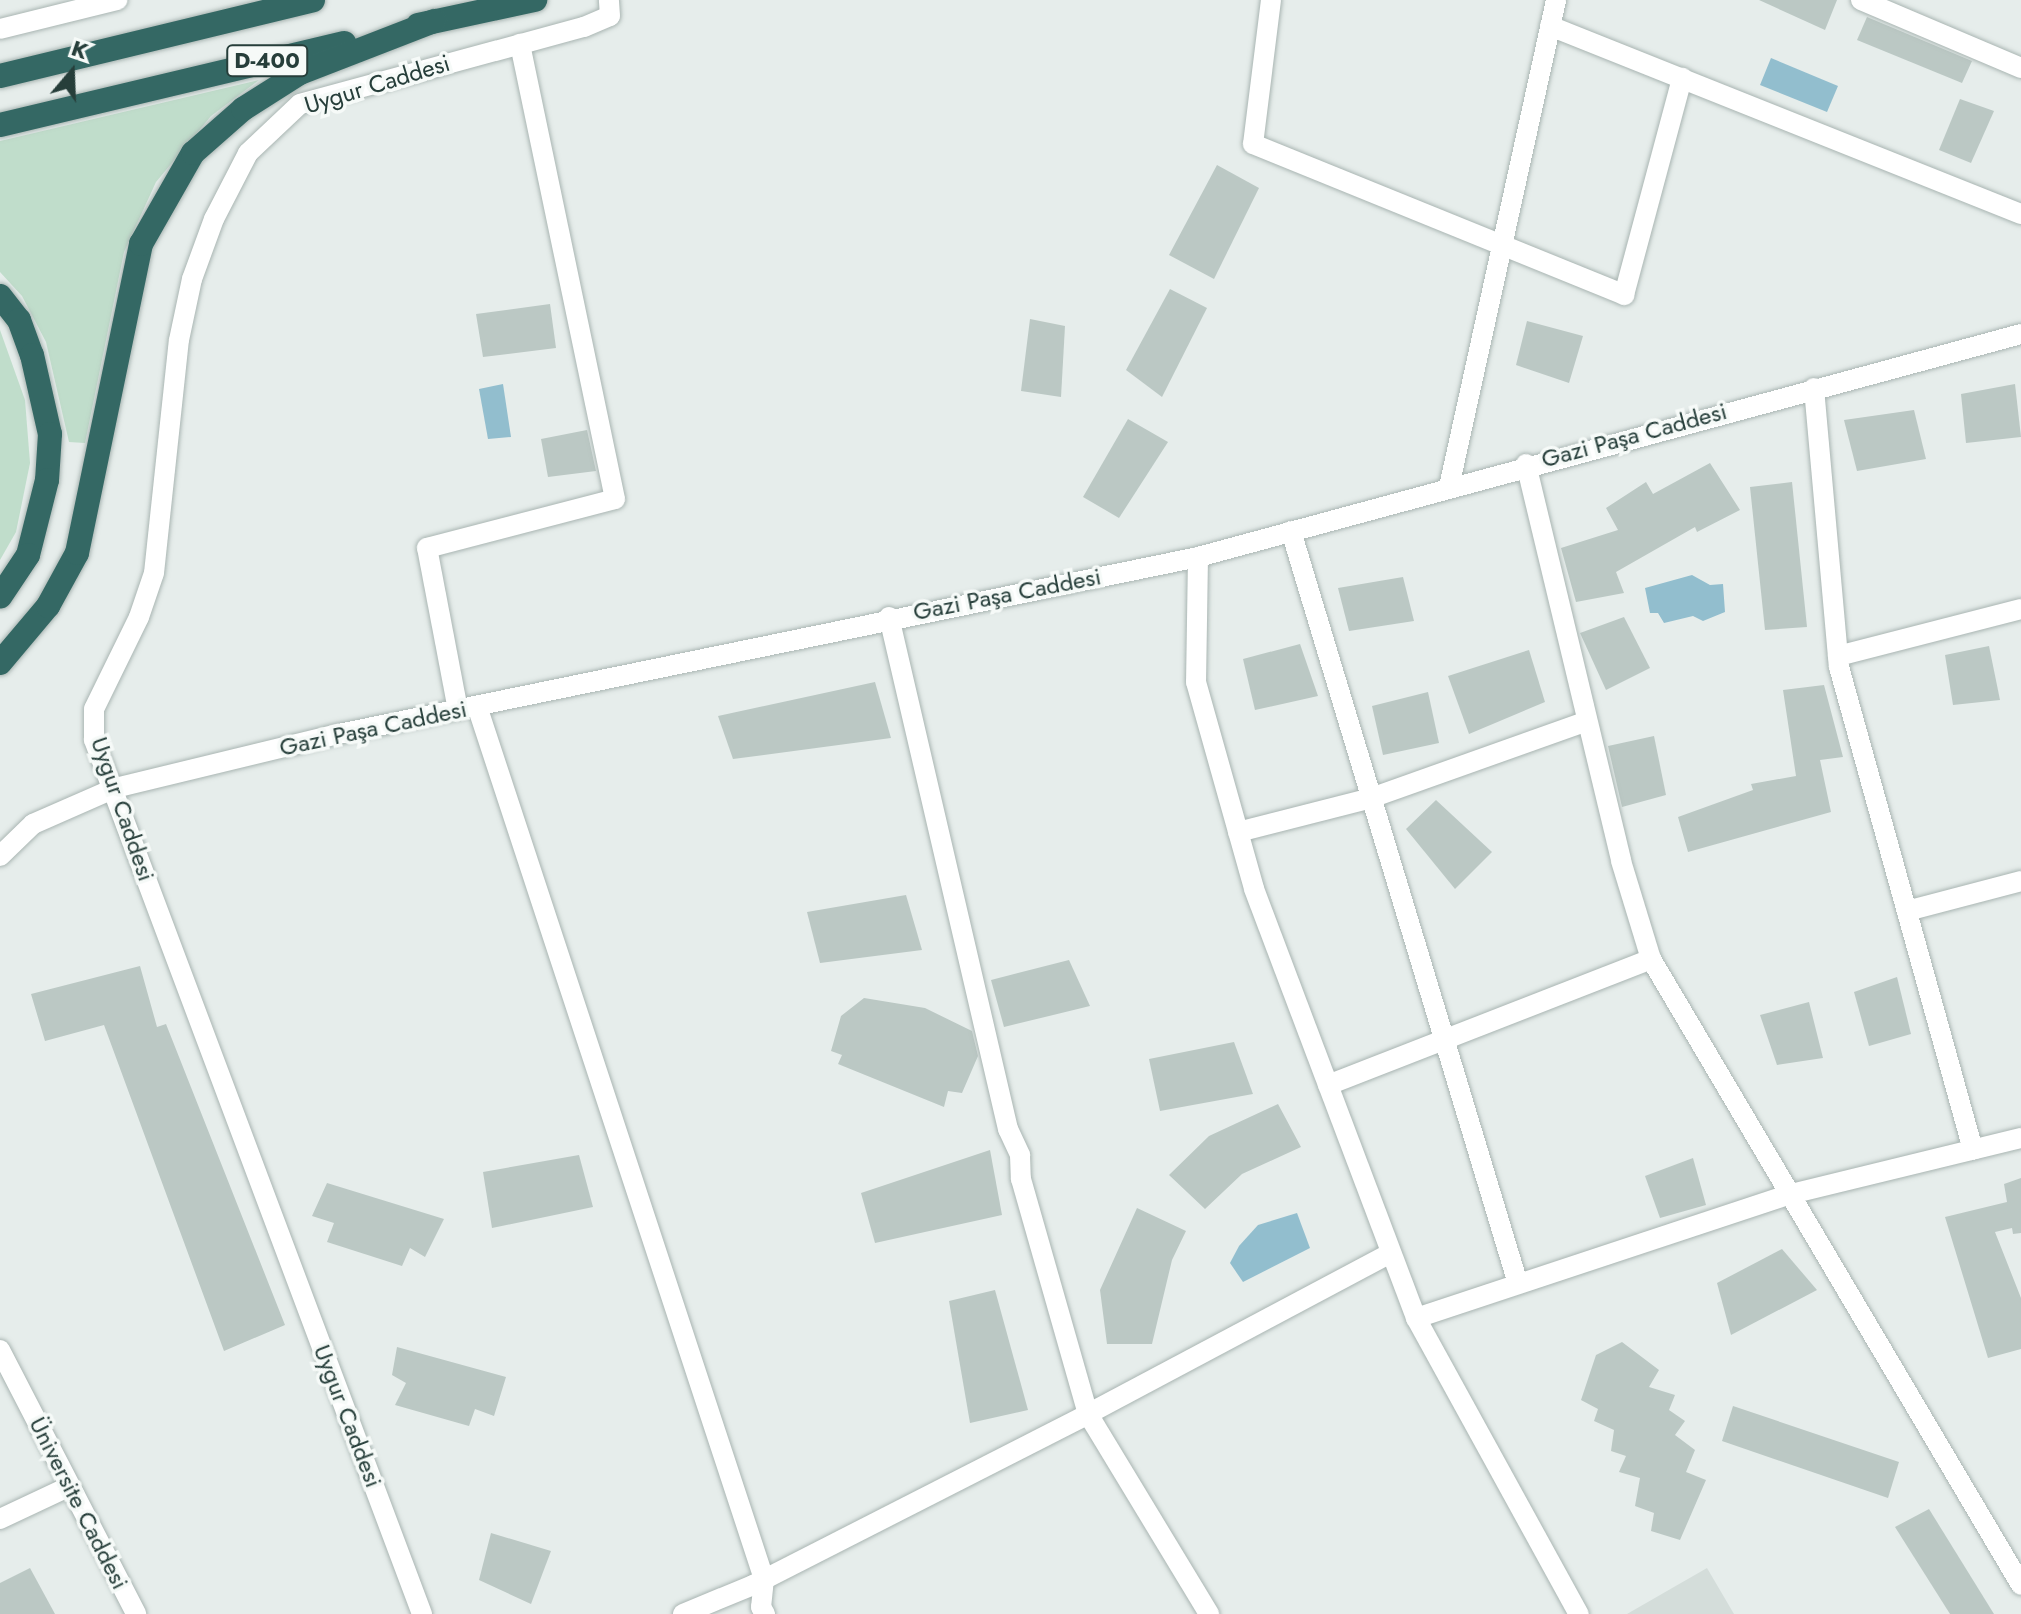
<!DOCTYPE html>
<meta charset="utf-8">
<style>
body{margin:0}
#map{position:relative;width:2021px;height:1614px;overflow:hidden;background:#e6edeb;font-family:Jost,sans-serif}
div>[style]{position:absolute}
.built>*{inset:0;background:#d4ddda}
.green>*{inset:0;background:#c0ddcb}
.water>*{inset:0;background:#92bece}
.building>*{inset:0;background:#bbc8c4}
.roads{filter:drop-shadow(0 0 2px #a9b5b2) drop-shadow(0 0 2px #a9b5b2)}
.minor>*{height:20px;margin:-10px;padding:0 10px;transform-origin:10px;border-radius:10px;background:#fff}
.highway>*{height:24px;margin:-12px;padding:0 12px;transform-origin:12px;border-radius:12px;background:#346864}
span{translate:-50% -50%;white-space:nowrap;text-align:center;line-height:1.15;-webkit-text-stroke:7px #f6faf8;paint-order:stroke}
.shield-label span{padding:2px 6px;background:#f6faf8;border:2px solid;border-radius:6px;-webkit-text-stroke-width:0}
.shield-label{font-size:22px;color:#263e3a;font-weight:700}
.street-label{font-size:24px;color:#263e3a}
.north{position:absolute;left:32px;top:32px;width:80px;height:80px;-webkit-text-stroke:6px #f6faf8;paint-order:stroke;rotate:19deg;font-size:22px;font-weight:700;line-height:32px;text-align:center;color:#263e3a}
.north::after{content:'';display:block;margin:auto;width:28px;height:36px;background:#263e3a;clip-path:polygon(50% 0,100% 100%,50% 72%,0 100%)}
</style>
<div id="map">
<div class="built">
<i style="clip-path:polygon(1707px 1568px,1734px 1614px,1627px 1614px)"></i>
</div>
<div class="green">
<i style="clip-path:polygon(259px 80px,211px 116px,156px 182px,124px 252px,85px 443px,69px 442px,46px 342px,22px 296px,0 272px,0 141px)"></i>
<i style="clip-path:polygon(0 330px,25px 400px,30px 463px,16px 532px,0 560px)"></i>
</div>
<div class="water">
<i style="clip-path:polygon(1771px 58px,1838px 86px,1827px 112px,1760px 85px)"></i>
<i style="clip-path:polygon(503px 384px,511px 437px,488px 439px,479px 389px)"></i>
<i style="clip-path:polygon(1692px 575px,1710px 585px,1723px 584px,1725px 612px,1703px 621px,1693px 616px,1664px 623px,1658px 613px,1650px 613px,1645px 588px)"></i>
<i style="clip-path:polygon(1297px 1213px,1310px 1248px,1243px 1282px,1230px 1263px,1239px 1246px,1258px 1225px)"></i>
</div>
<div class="building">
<i style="clip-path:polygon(1759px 0,1837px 0,1825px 30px)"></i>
<i style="clip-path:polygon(1867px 17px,1972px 61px,1962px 83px,1857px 40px)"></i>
<i style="clip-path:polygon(1960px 99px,1994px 111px,1971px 163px,1939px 150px)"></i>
<i style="clip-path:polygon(1217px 165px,1259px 188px,1214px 279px,1169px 255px)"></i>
<i style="clip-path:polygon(1170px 289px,1207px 308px,1162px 397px,1126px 370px)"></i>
<i style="clip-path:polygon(550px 304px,556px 348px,483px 357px,476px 314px)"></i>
<i style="clip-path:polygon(1030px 319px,1065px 326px,1061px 397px,1021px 391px)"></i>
<i style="clip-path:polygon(1527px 321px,1583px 336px,1569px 383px,1516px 365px)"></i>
<i style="clip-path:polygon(2015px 384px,2021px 437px,1966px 443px,1961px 394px)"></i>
<i style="clip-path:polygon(1914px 410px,1926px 459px,1857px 471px,1844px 420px)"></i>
<i style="clip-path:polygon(1128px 419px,1168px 442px,1119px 518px,1083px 497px)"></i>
<i style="clip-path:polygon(587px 430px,596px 471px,548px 477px,541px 439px)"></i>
<i style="clip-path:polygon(1710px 463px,1740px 510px,1697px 532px,1695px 527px,1616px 572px,1624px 593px,1576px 602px,1561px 548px,1618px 530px,1606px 508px,1646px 482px,1653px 494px)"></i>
<i style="clip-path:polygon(1792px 482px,1807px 627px,1765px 630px,1750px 487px)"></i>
<i style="clip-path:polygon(1403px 577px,1414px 621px,1349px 631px,1338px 588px)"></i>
<i style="clip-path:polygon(1624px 617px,1650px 668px,1606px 690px,1580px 633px)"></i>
<i style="clip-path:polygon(1300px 644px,1318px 696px,1255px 710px,1243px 659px)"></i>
<i style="clip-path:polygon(1989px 646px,2000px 700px,1953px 705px,1945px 655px)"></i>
<i style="clip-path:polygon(1529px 650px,1545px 702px,1469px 734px,1448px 676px)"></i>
<i style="clip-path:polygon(875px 682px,891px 738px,733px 759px,718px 716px)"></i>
<i style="clip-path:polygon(1824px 685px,1843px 757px,1820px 760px,1831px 812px,1688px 852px,1678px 817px,1753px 790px,1751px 784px,1796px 776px,1783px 690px)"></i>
<i style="clip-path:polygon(1428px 692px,1439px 743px,1383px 755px,1372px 706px)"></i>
<i style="clip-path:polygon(1654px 736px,1666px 795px,1622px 807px,1608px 746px)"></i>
<i style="clip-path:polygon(1436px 800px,1492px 852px,1455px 889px,1406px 829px)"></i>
<i style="clip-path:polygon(906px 895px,922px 950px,820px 963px,807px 912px)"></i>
<i style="clip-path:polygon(1069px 960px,1090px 1006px,1004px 1027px,991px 980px)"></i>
<i style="clip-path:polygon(140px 966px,157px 1027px,166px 1024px,285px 1325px,224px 1351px,104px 1025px,45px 1041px,31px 994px)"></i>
<i style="clip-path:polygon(1897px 977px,1911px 1034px,1869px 1046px,1854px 992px)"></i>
<i style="clip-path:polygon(864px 998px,925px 1008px,972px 1031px,978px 1056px,962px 1093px,948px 1091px,944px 1107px,838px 1064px,842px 1055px,831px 1051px,841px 1016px)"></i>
<i style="clip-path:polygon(1809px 1002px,1823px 1058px,1777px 1065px,1760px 1015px)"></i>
<i style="clip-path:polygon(1234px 1042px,1253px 1094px,1160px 1111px,1149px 1059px)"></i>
<i style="clip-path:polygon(1278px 1104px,1301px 1147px,1242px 1174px,1205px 1209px,1169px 1175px,1209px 1136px)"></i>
<i style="clip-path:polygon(990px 1150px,1002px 1215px,875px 1243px,861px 1193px)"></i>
<i style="clip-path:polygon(579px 1155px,593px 1207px,492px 1228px,483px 1172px)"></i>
<i style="clip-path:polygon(1693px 1158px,1706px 1205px,1660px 1218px,1645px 1176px)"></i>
<i style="clip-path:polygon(2021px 1178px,2021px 1233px,2013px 1234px,2012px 1228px,1995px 1232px,2021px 1298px,2021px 1349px,1988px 1358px,1945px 1217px,2007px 1202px,2004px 1184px)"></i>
<i style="clip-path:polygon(327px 1183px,444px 1219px,425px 1257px,410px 1248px,402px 1266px,327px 1242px,334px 1223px,312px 1216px)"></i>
<i style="clip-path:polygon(1137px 1208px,1186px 1231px,1172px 1260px,1152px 1344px,1107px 1344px,1100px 1290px)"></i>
<i style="clip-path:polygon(1782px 1249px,1817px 1290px,1731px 1335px,1717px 1283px)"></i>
<i style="clip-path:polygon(995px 1290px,1028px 1410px,970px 1423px,949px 1301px)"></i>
<i style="clip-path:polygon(1622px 1342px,1659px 1370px,1649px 1387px,1675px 1395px,1669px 1410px,1685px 1421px,1675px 1435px,1695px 1450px,1686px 1472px,1706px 1480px,1680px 1540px,1651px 1531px,1654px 1513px,1635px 1506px,1640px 1478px,1619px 1472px,1626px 1456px,1611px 1451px,1614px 1430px,1594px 1421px,1598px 1409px,1581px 1400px,1596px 1355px)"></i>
<i style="clip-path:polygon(397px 1347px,506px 1377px,494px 1416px,475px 1409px,469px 1426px,395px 1405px,406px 1383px,392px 1375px)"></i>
<i style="clip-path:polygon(1733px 1406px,1899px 1462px,1888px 1498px,1722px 1441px)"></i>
<i style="clip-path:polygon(1929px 1509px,1994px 1614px,1950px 1614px,1895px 1527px)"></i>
<i style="clip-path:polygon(491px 1533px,551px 1551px,531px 1604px,479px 1580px)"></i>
<i style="clip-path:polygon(30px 1568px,55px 1614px,0 1614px,0 1583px)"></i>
</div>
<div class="roads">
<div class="minor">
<i style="left:1271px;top:0;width:145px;rotate:97.1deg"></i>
<i style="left:1253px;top:144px;width:401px;rotate:22.1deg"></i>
<i style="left:1624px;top:295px;width:225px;rotate:-75deg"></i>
<i style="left:1861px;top:0;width:174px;rotate:23deg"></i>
<i style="left:1550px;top:26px;width:507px;rotate:21.76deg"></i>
<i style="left:0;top:29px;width:121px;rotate:-13.9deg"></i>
<i style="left:1814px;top:388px;width:280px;rotate:84.9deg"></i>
<i style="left:1839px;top:667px;width:501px;rotate:74.49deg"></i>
<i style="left:1526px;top:464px;width:408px;rotate:76.5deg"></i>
<i style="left:1621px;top:861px;width:102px;rotate:73deg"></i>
<i style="left:1651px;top:959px;width:727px;rotate:59.41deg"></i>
<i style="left:1449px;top:487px;width:499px;rotate:-77.6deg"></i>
<i style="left:1291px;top:531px;width:786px;rotate:73.22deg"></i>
<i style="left:1198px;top:557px;width:125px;rotate:90.9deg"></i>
<i style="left:1196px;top:682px;width:215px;rotate:74.3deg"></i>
<i style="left:1254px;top:889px;width:459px;rotate:69.3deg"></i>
<i style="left:1416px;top:1318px;width:338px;rotate:61.2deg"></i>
<i style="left:889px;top:617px;width:526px;rotate:76.92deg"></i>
<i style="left:1008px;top:1129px;width:29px;rotate:65deg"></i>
<i style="left:1020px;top:1155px;width:24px;rotate:88deg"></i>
<i style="left:1021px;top:1179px;width:244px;rotate:74.1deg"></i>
<i style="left:1088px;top:1414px;width:234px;rotate:58.8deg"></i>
<i style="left:1838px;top:656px;width:189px;rotate:-14.4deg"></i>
<i style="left:477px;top:706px;width:919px;rotate:71.8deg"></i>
<i style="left:764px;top:1579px;width:28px;rotate:96deg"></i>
<i style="left:761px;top:1607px;width:8px;rotate:60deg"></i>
<i style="left:458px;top:710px;width:165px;rotate:-100.8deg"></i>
<i style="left:427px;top:548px;width:194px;rotate:-14.6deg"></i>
<i style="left:615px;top:499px;width:465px;rotate:-101.8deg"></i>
<i style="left:1238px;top:832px;width:137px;rotate:-14.3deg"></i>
<i style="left:1371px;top:798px;width:229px;rotate:-19.6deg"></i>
<i style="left:0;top:856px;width:46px;rotate:-44.1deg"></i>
<i style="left:33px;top:824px;width:90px;rotate:-23.7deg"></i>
<i style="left:115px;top:788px;width:230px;rotate:-13.6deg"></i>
<i style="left:339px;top:734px;width:877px;rotate:-11.64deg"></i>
<i style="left:1198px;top:557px;width:853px;rotate:-15.16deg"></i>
<i style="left:1907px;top:911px;width:118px;rotate:-14.7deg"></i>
<i style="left:1328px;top:1085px;width:347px;rotate:-21.3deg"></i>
<i style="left:1416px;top:1318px;width:395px;rotate:-18.3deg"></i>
<i style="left:1791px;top:1194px;width:237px;rotate:-13.7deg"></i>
<i style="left:0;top:1350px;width:297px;rotate:62.7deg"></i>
<i style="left:0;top:1519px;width:77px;rotate:-25.2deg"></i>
<i style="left:422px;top:1614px;width:934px;rotate:-110.57deg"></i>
<i style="left:94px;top:740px;width:31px;rotate:-90deg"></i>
<i style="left:94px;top:709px;width:102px;rotate:-63.9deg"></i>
<i style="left:139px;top:617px;width:46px;rotate:-71.2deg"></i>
<i style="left:154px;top:573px;width:234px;rotate:-83.9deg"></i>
<i style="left:179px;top:340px;width:62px;rotate:-78deg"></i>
<i style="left:192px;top:279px;width:64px;rotate:-69.9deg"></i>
<i style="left:214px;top:219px;width:74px;rotate:-62.7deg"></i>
<i style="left:248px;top:153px;width:71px;rotate:-43.3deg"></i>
<i style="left:300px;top:104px;width:294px;rotate:-15.2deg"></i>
<i style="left:584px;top:27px;width:28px;rotate:-23deg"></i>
<i style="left:610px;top:16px;width:16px;rotate:-94deg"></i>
<i style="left:683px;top:1614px;width:76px;rotate:-22.5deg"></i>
<i style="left:753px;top:1585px;width:376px;rotate:-27deg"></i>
<i style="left:1088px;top:1414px;width:343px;rotate:-28deg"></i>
</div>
<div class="highway">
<i style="left:418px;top:25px;width:120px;rotate:-12.1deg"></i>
<i style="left:0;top:76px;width:322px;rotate:-13.6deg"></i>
<i style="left:0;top:125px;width:354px;rotate:-13.4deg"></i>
<i style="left:0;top:296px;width:31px;rotate:52deg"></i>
<i style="left:19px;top:320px;width:37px;rotate:70deg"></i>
<i style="left:32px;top:355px;width:81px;rotate:77.2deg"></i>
<i style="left:50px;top:434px;width:46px;rotate:93.7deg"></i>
<i style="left:47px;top:480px;width:77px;rotate:104.2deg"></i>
<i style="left:28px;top:555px;width:50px;rotate:123.7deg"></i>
<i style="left:0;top:663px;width:75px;rotate:-49.9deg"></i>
<i style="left:48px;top:606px;width:60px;rotate:-61.3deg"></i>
<i style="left:77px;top:553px;width:316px;rotate:-78.3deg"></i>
<i style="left:141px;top:244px;width:105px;rotate:-60.3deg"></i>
<i style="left:193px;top:153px;width:67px;rotate:-41.3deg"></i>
<i style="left:243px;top:109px;width:67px;rotate:-32.3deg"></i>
<i style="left:300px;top:73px;width:144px;rotate:-21.2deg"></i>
</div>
</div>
<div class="shield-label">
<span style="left:267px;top:61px">D-400</span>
</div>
<div class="street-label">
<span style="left:377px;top:84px;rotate:-17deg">Uygur Caddesi</span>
<span style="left:1634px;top:435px;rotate:-15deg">Gazi Paşa Caddesi</span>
<span style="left:1007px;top:594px;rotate:-11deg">Gazi Paşa Caddesi</span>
<span style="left:373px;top:728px;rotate:-12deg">Gazi Paşa Caddesi</span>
<span style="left:123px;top:809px;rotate:71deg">Uygur Caddesi</span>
<span style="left:348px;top:1416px;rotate:69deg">Uygur Caddesi</span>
<span style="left:79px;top:1503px;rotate:63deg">Üniversite Caddesi</span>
</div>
<div class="north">K</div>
</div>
